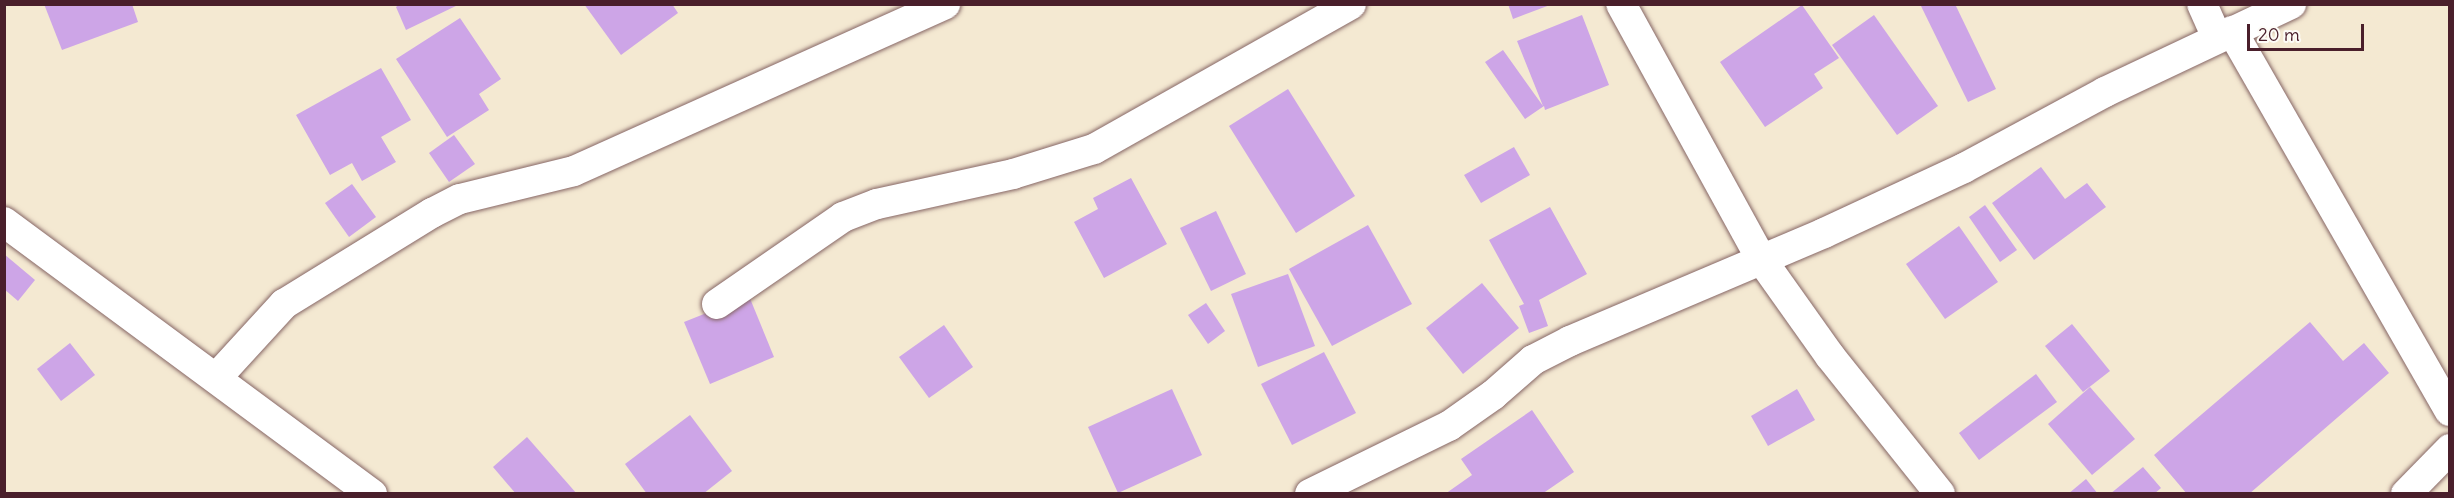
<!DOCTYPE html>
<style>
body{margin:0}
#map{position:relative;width:2454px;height:498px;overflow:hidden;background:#f4e9d2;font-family:Delius,sans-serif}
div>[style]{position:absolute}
.building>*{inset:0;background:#cda5e7}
.roads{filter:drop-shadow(0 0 2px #866665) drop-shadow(0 0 2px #866665)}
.minor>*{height:30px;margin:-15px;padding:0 15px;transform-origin:15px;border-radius:15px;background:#fff}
span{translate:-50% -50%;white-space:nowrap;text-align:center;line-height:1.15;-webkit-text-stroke:6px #fdfcf7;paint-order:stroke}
.frame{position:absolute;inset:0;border:6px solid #4a1f2b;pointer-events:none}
.scale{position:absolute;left:2247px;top:24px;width:117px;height:27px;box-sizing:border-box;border:3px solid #4a1f2b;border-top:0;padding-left:8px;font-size:18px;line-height:21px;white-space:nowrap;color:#4a1f2b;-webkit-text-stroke:4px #fdfcf7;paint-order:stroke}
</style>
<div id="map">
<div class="building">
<i style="clip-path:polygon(44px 4px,132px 4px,138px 22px,62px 50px)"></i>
<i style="clip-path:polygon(400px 4px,460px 4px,406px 30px,396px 7px)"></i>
<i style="clip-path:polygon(584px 4px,672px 4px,678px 13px,621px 55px)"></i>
<i style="clip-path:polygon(1508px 4px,1550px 4px,1550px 5px,1513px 19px)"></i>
<i style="clip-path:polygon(1955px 4px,1996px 89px,1968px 102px,1920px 4px)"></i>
<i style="clip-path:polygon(1802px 5px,1839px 58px,1814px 74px,1823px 88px,1765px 127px,1720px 62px)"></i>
<i style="clip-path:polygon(1582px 15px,1609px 85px,1545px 110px,1544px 106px,1525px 119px,1485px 62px,1503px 50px,1543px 106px,1517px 41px)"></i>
<i style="clip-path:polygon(1874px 15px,1938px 106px,1897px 135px,1832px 45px)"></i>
<i style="clip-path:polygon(460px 18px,501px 79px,479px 94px,489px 110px,447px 137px,396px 59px)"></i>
<i style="clip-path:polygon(381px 68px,411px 120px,381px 137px,396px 162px,362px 181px,352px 163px,330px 175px,296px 115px)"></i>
<i style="clip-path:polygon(1288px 89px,1355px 196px,1296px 233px,1229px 126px)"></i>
<i style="clip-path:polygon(454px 135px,475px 164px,449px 182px,429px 153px)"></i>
<i style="clip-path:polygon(1514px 147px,1530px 175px,1481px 203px,1464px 175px)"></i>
<i style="clip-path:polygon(2041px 167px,2065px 199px,2087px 183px,2106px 207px,2034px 260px,1992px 203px)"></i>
<i style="clip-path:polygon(1131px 178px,1167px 244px,1104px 278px,1074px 222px,1098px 209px,1093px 198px)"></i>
<i style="clip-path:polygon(352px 184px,376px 217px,349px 237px,325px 203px)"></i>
<i style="clip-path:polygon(1985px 205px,2017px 250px,2000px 262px,1969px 217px)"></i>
<i style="clip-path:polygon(1550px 207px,1587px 274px,1539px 300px,1548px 326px,1529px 333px,1519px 306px,1524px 304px,1489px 240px)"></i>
<i style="clip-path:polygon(1216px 211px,1246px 274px,1211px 291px,1180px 228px)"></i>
<i style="clip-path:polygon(1368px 225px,1412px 304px,1332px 346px,1289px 269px)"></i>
<i style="clip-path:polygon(1959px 226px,1998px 282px,1945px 319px,1906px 264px)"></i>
<i style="clip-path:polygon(4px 254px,35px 280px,18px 301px,4px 289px)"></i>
<i style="clip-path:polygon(1288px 274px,1315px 346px,1258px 367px,1231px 294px)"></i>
<i style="clip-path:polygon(1482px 283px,1519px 328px,1463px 374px,1426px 328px)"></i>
<i style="clip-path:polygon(749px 296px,774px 357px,710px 384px,684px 322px)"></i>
<i style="clip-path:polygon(1206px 303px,1225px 331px,1208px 344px,1188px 315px)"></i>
<i style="clip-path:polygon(2310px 322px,2343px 361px,2364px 343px,2389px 373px,2249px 494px,2187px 494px,2154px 455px)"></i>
<i style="clip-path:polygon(2072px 324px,2110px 371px,2083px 392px,2045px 346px)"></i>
<i style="clip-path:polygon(944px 325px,973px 367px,929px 398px,899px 357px)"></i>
<i style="clip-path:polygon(70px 343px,95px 375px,61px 401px,37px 369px)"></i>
<i style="clip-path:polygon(1324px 352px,1356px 413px,1292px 445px,1261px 384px)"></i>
<i style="clip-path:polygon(2036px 374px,2057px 402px,1979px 460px,1959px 433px)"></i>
<i style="clip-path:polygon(2090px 387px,2135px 439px,2092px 475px,2048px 424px)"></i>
<i style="clip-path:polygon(1172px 389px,1202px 455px,1118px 493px,1088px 427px)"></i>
<i style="clip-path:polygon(1797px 389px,1815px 420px,1768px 446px,1751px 416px)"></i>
<i style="clip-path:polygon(1532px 410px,1574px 472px,1542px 494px,1445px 494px,1472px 475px,1461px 459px)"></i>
<i style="clip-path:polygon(690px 415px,732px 471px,703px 494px,647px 494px,625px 464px)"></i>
<i style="clip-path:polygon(527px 437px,577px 494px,516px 494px,493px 467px)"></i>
<i style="clip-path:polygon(2143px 467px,2161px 488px,2154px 494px,2110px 494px)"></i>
<i style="clip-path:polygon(2086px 479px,2098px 494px,2068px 494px)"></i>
</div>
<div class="roads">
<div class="minor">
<i style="left:1621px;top:4px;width:291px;rotate:61.2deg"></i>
<i style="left:1761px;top:259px;width:119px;rotate:54.6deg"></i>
<i style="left:1830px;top:356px;width:176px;rotate:51.4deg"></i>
<i style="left:2202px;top:4px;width:37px;rotate:66deg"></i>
<i style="left:2232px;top:31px;width:438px;rotate:60.2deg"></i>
<i style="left:4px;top:222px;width:458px;rotate:36.5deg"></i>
<i style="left:717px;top:304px;width:153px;rotate:-34.6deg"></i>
<i style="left:843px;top:217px;width:36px;rotate:-21deg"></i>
<i style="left:877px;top:204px;width:139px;rotate:-12.4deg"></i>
<i style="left:1013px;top:174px;width:85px;rotate:-17.2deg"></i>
<i style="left:1094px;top:149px;width:295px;rotate:-29.4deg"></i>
<i style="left:218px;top:376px;width:98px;rotate:-47.5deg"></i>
<i style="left:284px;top:304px;width:174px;rotate:-31.6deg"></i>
<i style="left:432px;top:213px;width:31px;rotate:-27deg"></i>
<i style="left:460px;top:199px;width:117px;rotate:-13.8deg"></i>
<i style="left:574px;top:171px;width:407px;rotate:-24.2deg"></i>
<i style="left:1310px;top:494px;width:155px;rotate:-26.1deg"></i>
<i style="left:1449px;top:426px;width:54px;rotate:-35.2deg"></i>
<i style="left:1493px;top:395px;width:53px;rotate:-41.2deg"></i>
<i style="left:1533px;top:360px;width:42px;rotate:-27.2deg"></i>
<i style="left:1570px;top:341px;width:276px;rotate:-23deg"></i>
<i style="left:1824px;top:233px;width:154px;rotate:-24.9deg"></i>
<i style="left:1964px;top:168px;width:160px;rotate:-28.3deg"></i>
<i style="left:2105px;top:92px;width:206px;rotate:-25.3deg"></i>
<i style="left:2406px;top:494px;width:63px;rotate:-45.6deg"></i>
</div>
</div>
<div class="frame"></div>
<div class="scale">20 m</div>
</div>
